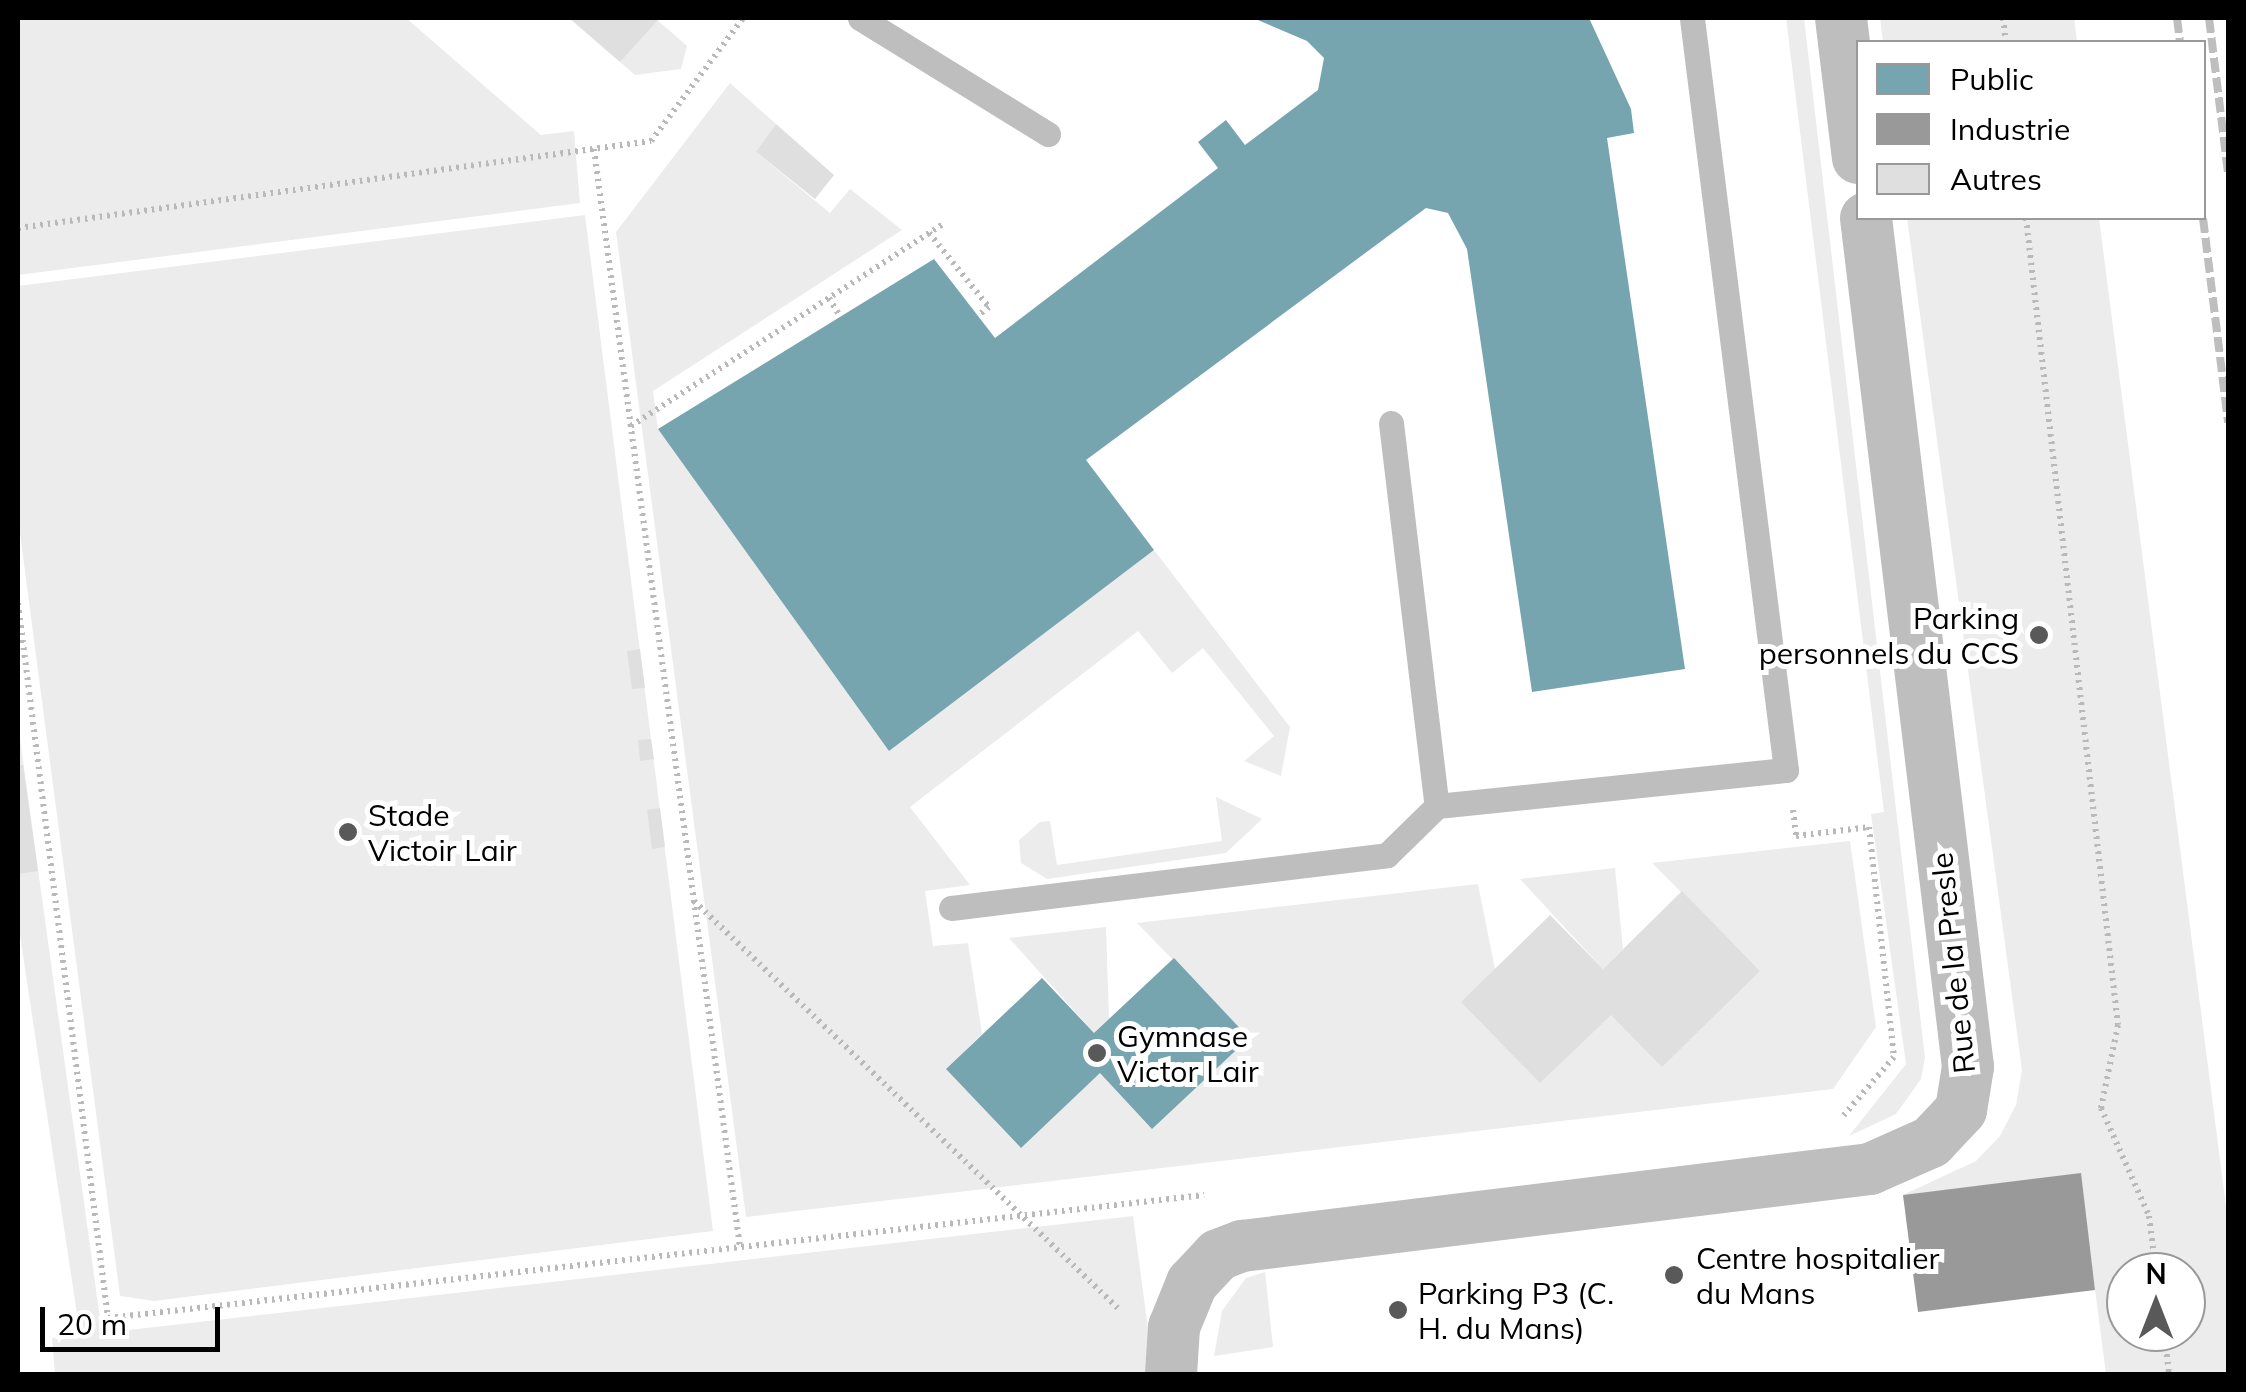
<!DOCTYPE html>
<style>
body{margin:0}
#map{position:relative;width:2246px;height:1392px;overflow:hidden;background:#fff;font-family:Mulish,sans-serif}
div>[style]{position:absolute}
.green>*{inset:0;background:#ececec}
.public>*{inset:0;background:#76a5af}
.industry>*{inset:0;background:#999}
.building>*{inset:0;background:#dfdfdf}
.path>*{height:6px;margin-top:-3px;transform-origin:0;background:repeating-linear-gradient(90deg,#b9b9b9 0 2.5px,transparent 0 7.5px)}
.service>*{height:25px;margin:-12.5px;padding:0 12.5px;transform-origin:12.5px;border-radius:12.5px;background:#bebebe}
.minor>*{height:52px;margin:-26px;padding:0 26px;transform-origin:26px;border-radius:26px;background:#bebebe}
.rail>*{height:8px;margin-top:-4px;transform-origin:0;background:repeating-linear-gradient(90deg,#bebebe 0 15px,transparent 0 20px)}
.dots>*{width:28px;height:28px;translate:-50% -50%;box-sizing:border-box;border:5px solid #fff;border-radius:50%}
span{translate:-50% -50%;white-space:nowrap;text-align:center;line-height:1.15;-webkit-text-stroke:10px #fff;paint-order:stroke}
.poi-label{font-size:30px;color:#000}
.right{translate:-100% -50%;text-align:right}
.left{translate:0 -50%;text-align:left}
.street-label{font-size:30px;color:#000}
.frame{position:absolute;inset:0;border:20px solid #000;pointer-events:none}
.legend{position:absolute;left:1856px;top:40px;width:350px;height:180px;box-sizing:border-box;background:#fff;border:2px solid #999;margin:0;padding:12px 18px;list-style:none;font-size:30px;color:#000}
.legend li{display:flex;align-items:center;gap:20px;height:50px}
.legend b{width:50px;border:2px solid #999}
.north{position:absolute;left:2106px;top:1252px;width:100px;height:100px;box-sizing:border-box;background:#fff;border:2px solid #999;border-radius:50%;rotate:0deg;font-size:28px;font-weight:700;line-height:40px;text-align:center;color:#000}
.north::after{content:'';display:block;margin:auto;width:35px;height:45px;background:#595959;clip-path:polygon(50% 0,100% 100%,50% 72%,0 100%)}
.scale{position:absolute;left:40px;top:1307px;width:180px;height:45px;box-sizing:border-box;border:5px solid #000;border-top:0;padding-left:12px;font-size:30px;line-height:35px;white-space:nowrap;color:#000;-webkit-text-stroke:8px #fff;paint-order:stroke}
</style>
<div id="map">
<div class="green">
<i style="clip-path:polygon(18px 18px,406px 18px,541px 135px,574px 131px,580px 203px,18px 275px)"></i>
<i style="clip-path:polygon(655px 18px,687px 46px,681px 69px,635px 75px,620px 62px)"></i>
<i style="clip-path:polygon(1786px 18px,1804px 18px,1925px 1058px,1921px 1079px,1896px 1114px,1849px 1136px,1906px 1064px,1871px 814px,1884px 812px)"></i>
<i style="clip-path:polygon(1880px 18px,2074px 18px,2077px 42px,1883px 42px)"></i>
<i style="clip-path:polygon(730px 83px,776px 124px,757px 153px,830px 213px,850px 189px,902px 230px,653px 391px,658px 429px,889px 750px,1154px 550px,1290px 727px,1281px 776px,1244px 761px,1274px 736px,1203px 648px,1172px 673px,1138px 631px,910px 807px,970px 885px,925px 891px,933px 946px,968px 943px,982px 1034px,946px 1069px,1020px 1147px,1100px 1073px,1249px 1038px,1137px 923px,1478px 884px,1495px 969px,1611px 1015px,1760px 971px,1652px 863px,1850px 841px,1876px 1027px,1833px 1089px,746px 1217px,616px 232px)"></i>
<i style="clip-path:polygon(585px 215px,713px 1231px,154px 1301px,120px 1296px,18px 518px,18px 286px)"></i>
<i style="clip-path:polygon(evenodd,1907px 218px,2099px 218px,2228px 1222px,2228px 1374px,2106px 1374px,2080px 1174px,1903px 1195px,1976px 1161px,2000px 1136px,2016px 1105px,2022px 1070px,1907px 218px,2126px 1272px,2186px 1272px,2186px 1332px,2126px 1332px,2126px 1272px)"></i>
<i style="clip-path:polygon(18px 724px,102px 1333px,1133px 1216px,1154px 1374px,55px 1374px,52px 1338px,80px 1334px,18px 922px)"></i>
<i style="clip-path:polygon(1216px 797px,1262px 819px,1226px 853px,1047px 879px,1021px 863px,1019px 840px,1040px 822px,1050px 821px,1057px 865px,1222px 841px)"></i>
<i style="clip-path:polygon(1615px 868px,1623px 949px,1603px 969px,1520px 879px)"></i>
<i style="clip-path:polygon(1106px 927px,1109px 1019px,1094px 1033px,1009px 938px)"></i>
<i style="clip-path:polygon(1265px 1272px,1273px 1347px,1214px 1356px,1222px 1311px,1246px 1278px)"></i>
</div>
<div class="public">
<i style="clip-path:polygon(1253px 18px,1589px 18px,1631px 109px,1634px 133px,1607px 138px,1685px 669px,1532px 692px,1467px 249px,1448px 213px,1426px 208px,1086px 460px,1154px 550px,889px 751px,658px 429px,934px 259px,995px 338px,1218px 168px,1198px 142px,1226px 120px,1245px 145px,1318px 90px,1324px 58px,1307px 41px)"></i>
<i style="clip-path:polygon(1174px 958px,1249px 1038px,1152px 1129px,1100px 1073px,1021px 1148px,946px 1069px,1042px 978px,1094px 1033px)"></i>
</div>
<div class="industry">
<i style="clip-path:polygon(2081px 1173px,2095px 1290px,1918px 1312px,1903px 1195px)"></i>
</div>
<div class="building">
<i style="clip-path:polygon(569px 18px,655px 18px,658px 20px,620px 62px)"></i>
<i style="clip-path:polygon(776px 124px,834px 175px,815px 199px,756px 152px)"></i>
<i style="clip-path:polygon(640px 649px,645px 688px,632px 689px,627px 651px)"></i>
<i style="clip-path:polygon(651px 739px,654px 759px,640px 761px,638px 740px)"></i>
<i style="clip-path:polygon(23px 765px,38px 871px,18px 874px,18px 766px)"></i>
<i style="clip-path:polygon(660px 808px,665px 847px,652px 849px,647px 810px)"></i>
<i style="clip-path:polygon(1682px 891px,1760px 971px,1662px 1067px,1611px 1015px,1540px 1083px,1461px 1002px,1550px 915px,1603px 969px)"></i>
</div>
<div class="path">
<i style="left:2003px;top:18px;width:24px;rotate:83deg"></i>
<i style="left:594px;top:149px;width:1108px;rotate:82.43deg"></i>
<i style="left:2026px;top:218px;width:812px;rotate:83.5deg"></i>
<i style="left:2118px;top:1025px;width:85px;rotate:101.6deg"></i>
<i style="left:2101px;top:1108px;width:118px;rotate:66deg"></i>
<i style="left:2149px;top:1216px;width:56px;rotate:82.9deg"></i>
<i style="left:18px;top:228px;width:639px;rotate:-7.83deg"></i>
<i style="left:651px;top:141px;width:154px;rotate:-53.2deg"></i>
<i style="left:929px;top:233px;width:95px;rotate:51deg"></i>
<i style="left:989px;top:307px;width:15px;rotate:143deg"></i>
<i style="left:829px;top:298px;width:21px;rotate:59deg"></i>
<i style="left:631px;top:426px;width:374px;rotate:-32.9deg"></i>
<i style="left:18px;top:603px;width:721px;rotate:82.83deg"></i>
<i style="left:108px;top:1318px;width:1103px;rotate:-6.4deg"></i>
<i style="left:1793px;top:810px;width:26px;rotate:83deg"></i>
<i style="left:1796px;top:836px;width:74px;rotate:-7deg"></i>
<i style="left:1869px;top:827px;width:231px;rotate:83.8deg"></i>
<i style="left:1894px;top:1057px;width:77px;rotate:130.8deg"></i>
<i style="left:694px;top:901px;width:592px;rotate:43.84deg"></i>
<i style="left:2164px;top:1332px;width:42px;rotate:83.2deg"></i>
</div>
<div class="service">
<i style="left:860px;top:18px;width:221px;rotate:31.7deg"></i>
<i style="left:1391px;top:423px;width:386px;rotate:83.2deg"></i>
<i style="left:951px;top:908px;width:439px;rotate:-6.9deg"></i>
<i style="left:1387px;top:855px;width:70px;rotate:-44.4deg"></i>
<i style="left:1437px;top:806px;width:351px;rotate:-5.9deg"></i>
<i style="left:1786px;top:770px;width:758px;rotate:-97.13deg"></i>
</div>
<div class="minor">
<i style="left:1841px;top:18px;width:141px;rotate:83.1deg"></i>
<i style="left:1171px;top:1374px;width:47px;rotate:-86.3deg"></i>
<i style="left:1174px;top:1327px;width:48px;rotate:-67.8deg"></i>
<i style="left:1192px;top:1283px;width:38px;rotate:-47deg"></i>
<i style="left:1218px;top:1255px;width:26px;rotate:-21deg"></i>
<i style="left:1242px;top:1246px;width:633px;rotate:-6.99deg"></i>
<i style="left:1870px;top:1169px;width:67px;rotate:-23.9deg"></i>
<i style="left:1931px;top:1142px;width:44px;rotate:-46.8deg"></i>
<i style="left:1961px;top:1110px;width:44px;rotate:-80.8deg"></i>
<i style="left:1968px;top:1067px;width:855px;rotate:-96.85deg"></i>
</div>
<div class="rail">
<i style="left:2177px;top:18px;width:24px;rotate:83deg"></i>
<i style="left:2209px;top:18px;width:156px;rotate:83deg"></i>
<i style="left:2203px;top:218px;width:206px;rotate:83deg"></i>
</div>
<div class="dots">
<i style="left:2039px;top:635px;background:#595959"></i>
<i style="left:348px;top:832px;background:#595959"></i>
<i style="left:1097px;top:1053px;background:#595959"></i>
<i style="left:1674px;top:1275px;background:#595959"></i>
<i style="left:1398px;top:1310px;background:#595959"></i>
</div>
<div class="poi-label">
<span class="right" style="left:2019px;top:635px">Parking<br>personnels du CCS</span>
<span class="left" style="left:368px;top:832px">Stade<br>Victoir Lair</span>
<span class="left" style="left:1117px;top:1053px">Gymnase<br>Victor Lair</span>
<span class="left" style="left:1696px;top:1275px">Centre hospitalier<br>du Mans</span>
<span class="left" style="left:1418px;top:1310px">Parking P3 (C.<br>H. du Mans)</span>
</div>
<div class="street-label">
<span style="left:1953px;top:963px;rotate:-96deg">Rue de la Presle</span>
</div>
<div class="frame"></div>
<ul class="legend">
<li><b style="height:28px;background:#76a5af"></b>Public</li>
<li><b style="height:28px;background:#999"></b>Industrie</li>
<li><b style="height:28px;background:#dfdfdf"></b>Autres</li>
</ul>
<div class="north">N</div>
<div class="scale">20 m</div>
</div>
